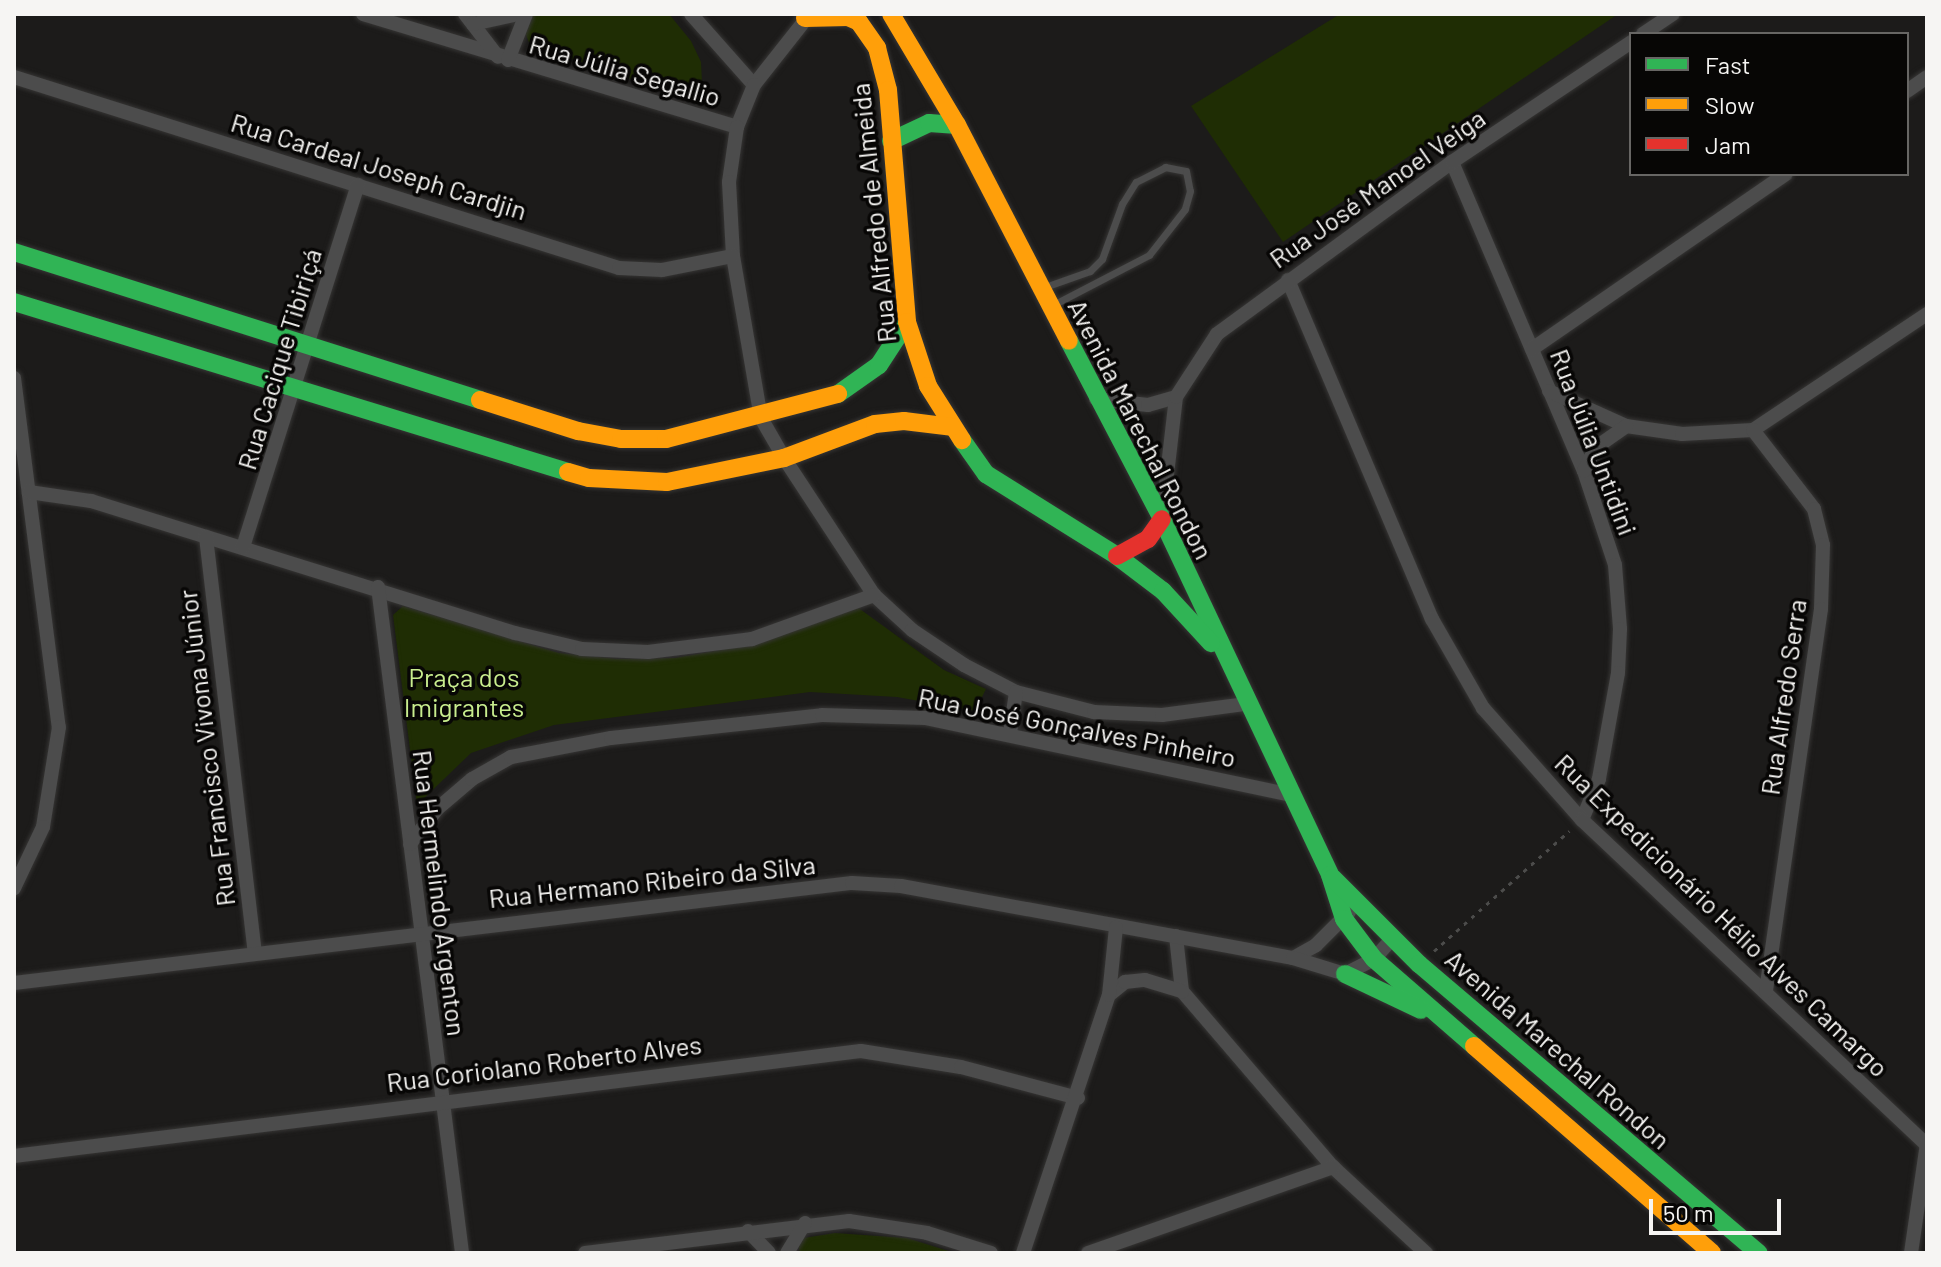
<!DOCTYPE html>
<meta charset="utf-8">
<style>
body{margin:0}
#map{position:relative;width:1941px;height:1267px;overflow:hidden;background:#1c1b1a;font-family:Barlow,sans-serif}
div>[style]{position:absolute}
.green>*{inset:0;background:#1f2d04}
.path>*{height:3px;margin-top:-1.5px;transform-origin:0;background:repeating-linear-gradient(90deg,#4c4c4b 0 4px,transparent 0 10px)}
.roads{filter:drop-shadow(0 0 2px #363534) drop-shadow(0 0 2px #363534)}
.lane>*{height:7px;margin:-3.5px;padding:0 3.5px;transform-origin:3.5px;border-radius:3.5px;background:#4c4c4c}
.street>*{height:14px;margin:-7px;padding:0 7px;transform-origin:7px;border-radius:7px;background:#4c4c4c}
.fast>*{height:18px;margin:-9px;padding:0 9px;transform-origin:9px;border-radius:9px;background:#30b455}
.slow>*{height:18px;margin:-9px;padding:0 9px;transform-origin:9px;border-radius:9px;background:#ff9f0a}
.jam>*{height:18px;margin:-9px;padding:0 9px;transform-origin:9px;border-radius:9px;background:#e5322d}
span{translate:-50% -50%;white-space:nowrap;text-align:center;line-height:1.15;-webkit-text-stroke:7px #070605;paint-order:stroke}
.street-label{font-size:26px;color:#f6f5f3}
.park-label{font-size:26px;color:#c8ed8e}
.frame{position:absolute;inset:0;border:16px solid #f6f5f3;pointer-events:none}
.legend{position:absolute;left:1629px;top:32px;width:280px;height:144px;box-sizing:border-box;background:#070605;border:2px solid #676664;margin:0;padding:10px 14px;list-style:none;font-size:24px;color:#f6f5f3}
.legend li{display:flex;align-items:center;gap:16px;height:40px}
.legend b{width:40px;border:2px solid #676664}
.scale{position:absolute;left:1649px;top:1199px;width:132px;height:36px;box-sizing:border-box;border:4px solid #f6f5f3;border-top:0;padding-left:10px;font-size:24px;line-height:28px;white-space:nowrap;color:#f6f5f3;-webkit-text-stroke:6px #070605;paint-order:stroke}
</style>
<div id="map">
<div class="green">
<i style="clip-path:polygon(530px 14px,669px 14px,691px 41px,701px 62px,702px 83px,683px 96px,530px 45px,523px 27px)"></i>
<i style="clip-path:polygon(1340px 14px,1618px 14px,1283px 242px,1191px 106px)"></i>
<i style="clip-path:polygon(853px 604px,944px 670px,986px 689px,975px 711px,897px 697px,810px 692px,554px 725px,471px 753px,417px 805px,393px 615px,403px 606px,559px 653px,618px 659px,675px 658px,742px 646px)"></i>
<i style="clip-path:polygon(835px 1233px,907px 1238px,955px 1253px,800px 1253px,797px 1239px)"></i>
</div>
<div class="path">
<i style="left:1434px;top:951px;width:181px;rotate:-41.6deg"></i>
</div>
<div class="roads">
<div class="lane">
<i style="left:1042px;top:288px;width:51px;rotate:-19.5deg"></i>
<i style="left:1090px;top:271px;width:17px;rotate:-45deg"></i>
<i style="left:1102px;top:259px;width:59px;rotate:-70deg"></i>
<i style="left:1122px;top:204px;width:26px;rotate:-58deg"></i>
<i style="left:1136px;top:182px;width:33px;rotate:-27deg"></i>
<i style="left:1165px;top:167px;width:21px;rotate:11deg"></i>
<i style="left:1186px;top:171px;width:20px;rotate:79deg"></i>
<i style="left:1190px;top:191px;width:19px;rotate:106deg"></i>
<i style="left:1185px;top:209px;width:58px;rotate:128deg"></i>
<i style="left:1149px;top:255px;width:106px;rotate:152.5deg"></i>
</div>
<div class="street">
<i style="left:363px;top:14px;width:391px;rotate:16.8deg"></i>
<i style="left:465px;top:14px;width:54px;rotate:52.5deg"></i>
<i style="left:691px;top:14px;width:95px;rotate:48.4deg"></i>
<i style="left:810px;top:14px;width:90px;rotate:128.3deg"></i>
<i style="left:754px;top:85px;width:45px;rotate:112deg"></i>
<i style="left:737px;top:127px;width:56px;rotate:98.3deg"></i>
<i style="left:729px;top:182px;width:74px;rotate:86.9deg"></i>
<i style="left:733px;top:256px;width:164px;rotate:80.2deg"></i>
<i style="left:761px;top:418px;width:46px;rotate:60.1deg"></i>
<i style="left:784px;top:458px;width:164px;rotate:56.7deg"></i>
<i style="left:874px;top:595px;width:52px;rotate:42.6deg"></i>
<i style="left:912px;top:630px;width:63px;rotate:33.9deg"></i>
<i style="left:964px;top:665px;width:59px;rotate:27.4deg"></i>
<i style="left:1016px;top:692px;width:81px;rotate:14.4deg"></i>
<i style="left:1094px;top:712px;width:68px;rotate:2.5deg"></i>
<i style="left:1162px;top:715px;width:85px;rotate:-7.5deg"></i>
<i style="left:473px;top:24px;width:47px;rotate:-12.3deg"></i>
<i style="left:1643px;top:34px;width:36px;rotate:-34deg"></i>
<i style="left:508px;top:60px;width:49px;rotate:-68.6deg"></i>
<i style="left:14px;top:77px;width:634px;rotate:17.52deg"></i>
<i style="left:619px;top:268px;width:43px;rotate:2.7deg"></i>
<i style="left:662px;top:270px;width:72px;rotate:-11.2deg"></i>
<i style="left:1907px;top:91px;width:24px;rotate:-35deg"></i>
<i style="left:1452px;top:162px;width:336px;rotate:66.9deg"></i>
<i style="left:1584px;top:471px;width:99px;rotate:71.7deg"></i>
<i style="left:1615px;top:565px;width:64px;rotate:85.5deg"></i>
<i style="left:1620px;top:629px;width:44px;rotate:92.6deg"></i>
<i style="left:1618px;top:673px;width:108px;rotate:100.2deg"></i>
<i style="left:1599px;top:779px;width:44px;rotate:112.5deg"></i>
<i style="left:1288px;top:280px;width:368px;rotate:67deg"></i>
<i style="left:1432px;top:619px;width:103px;rotate:60.2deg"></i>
<i style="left:1483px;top:708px;width:149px;rotate:48.5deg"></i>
<i style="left:1582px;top:820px;width:474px;rotate:43.3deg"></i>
<i style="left:1532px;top:349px;width:308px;rotate:-34.6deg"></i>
<i style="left:14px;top:378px;width:352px;rotate:82.7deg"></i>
<i style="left:59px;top:727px;width:101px;rotate:99.1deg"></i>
<i style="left:43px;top:827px;width:68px;rotate:115.4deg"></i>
<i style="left:1549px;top:391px;width:85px;rotate:24.4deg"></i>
<i style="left:1626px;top:426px;width:57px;rotate:8.1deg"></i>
<i style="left:1682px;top:434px;width:71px;rotate:-3.2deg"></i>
<i style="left:1753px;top:430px;width:209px;rotate:-33.7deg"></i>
<i style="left:1096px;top:399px;width:52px;rotate:6.6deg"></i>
<i style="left:1148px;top:405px;width:29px;rotate:-16deg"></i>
<i style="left:1753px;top:430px;width:100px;rotate:52.3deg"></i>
<i style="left:1814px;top:509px;width:37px;rotate:76deg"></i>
<i style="left:1823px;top:545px;width:64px;rotate:91.8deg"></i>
<i style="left:1821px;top:609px;width:386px;rotate:98.2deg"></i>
<i style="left:1584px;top:471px;width:25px;rotate:-64deg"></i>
<i style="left:1595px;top:448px;width:38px;rotate:-35deg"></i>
<i style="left:29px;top:492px;width:63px;rotate:8.3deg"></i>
<i style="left:91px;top:501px;width:444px;rotate:17.3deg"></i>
<i style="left:515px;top:633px;width:69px;rotate:13.4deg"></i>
<i style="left:582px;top:649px;width:66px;rotate:2.6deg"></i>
<i style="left:648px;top:652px;width:105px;rotate:-7.1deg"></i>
<i style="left:752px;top:639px;width:130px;rotate:-19.8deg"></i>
<i style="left:1162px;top:518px;width:122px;rotate:-83.4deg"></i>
<i style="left:1176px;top:397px;width:75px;rotate:-56.9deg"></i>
<i style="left:1217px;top:334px;width:291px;rotate:-36.2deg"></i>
<i style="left:1452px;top:162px;width:216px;rotate:-33.8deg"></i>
<i style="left:206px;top:537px;width:418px;rotate:83.3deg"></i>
<i style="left:243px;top:547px;width:380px;rotate:-72.4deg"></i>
<i style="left:378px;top:587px;width:671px;rotate:82.81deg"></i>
<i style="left:1010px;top:733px;width:41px;rotate:-81.7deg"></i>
<i style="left:410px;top:844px;width:44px;rotate:-52.4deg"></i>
<i style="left:437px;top:809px;width:46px;rotate:-40.6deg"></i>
<i style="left:472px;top:779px;width:45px;rotate:-29.4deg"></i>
<i style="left:511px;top:757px;width:102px;rotate:-10.8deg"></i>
<i style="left:611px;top:738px;width:212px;rotate:-6.2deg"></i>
<i style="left:822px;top:715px;width:104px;rotate:1.7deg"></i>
<i style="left:926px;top:718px;width:372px;rotate:11.9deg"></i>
<i style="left:1176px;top:936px;width:55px;rotate:83.8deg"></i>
<i style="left:1293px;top:958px;width:26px;rotate:-29deg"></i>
<i style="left:1316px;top:945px;width:47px;rotate:-45deg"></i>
<i style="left:14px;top:983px;width:844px;rotate:-6.81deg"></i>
<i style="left:852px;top:883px;width:49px;rotate:3.5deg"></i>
<i style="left:901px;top:886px;width:399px;rotate:10.4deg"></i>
<i style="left:1293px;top:958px;width:54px;rotate:17.1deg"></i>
<i style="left:1345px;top:974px;width:33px;rotate:-27deg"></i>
<i style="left:1374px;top:959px;width:27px;rotate:-48deg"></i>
<i style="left:1182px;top:991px;width:232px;rotate:49.4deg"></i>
<i style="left:1333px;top:1167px;width:127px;rotate:42.8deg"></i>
<i style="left:1109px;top:995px;width:21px;rotate:-39deg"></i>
<i style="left:1125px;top:982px;width:20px;rotate:-6deg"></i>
<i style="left:1145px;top:980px;width:39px;rotate:17deg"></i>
<i style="left:14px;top:1156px;width:853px;rotate:-7.07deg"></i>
<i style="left:861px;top:1051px;width:101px;rotate:9.1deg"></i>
<i style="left:961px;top:1067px;width:121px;rotate:14.8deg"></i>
<i style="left:748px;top:1231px;width:30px;rotate:46deg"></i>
<i style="left:585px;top:1253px;width:266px;rotate:-6.9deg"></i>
<i style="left:849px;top:1221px;width:79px;rotate:8.7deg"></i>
<i style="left:927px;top:1233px;width:67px;rotate:17.4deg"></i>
<i style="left:787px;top:1253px;width:35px;rotate:-59deg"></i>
<i style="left:1023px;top:1253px;width:272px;rotate:-71.6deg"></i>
<i style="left:1109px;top:995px;width:68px;rotate:-84.1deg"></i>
<i style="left:1088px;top:1253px;width:260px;rotate:-19.3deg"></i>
<i style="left:1911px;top:1253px;width:111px;rotate:-81.7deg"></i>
</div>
<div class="fast">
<i style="left:891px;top:141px;width:42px;rotate:-25.3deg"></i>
<i style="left:929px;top:123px;width:28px;rotate:4deg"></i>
<i style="left:14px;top:252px;width:489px;rotate:17.6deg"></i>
<i style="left:14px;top:302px;width:579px;rotate:17.06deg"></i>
<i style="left:1069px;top:341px;width:201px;rotate:62.4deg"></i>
<i style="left:1162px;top:519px;width:394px;rotate:64.7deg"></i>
<i style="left:1330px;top:875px;width:46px;rotate:72.3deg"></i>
<i style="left:1344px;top:919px;width:50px;rotate:53.1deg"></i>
<i style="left:1374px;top:959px;width:133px;rotate:41deg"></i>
<i style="left:838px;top:394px;width:50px;rotate:-35.3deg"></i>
<i style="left:879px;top:365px;width:51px;rotate:-56.9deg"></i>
<i style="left:962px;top:440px;width:42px;rotate:54.8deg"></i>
<i style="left:986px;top:474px;width:155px;rotate:32deg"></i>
<i style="left:1117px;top:556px;width:58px;rotate:37.3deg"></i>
<i style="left:1163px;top:591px;width:71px;rotate:47.3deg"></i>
<i style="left:1333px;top:878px;width:122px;rotate:45deg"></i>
<i style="left:1419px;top:964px;width:446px;rotate:40.4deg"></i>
<i style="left:1345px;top:974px;width:84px;rotate:25.3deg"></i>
</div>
<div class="slow">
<i style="left:891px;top:14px;width:129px;rotate:59.3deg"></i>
<i style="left:957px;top:125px;width:243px;rotate:62.6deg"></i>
<i style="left:805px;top:18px;width:43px;rotate:-1.3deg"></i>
<i style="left:848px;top:17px;width:12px;rotate:24deg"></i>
<i style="left:859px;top:22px;width:32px;rotate:55deg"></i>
<i style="left:877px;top:48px;width:43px;rotate:75.3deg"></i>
<i style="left:888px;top:90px;width:233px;rotate:85.3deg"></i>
<i style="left:907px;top:322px;width:67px;rotate:71.8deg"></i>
<i style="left:928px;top:386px;width:64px;rotate:57.8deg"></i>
<i style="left:480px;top:400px;width:103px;rotate:17.6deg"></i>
<i style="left:578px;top:431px;width:44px;rotate:10.5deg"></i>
<i style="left:621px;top:439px;width:45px"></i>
<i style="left:666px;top:439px;width:178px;rotate:-14.7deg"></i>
<i style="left:568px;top:472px;width:22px;rotate:16deg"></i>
<i style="left:589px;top:478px;width:78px;rotate:2.9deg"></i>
<i style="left:667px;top:482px;width:119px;rotate:-11.6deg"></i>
<i style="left:784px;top:458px;width:97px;rotate:-20.5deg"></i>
<i style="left:875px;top:424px;width:29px;rotate:-6deg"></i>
<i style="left:904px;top:421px;width:48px;rotate:7.1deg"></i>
<i style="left:1474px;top:1046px;width:315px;rotate:41deg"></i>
</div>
<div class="jam">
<i style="left:1117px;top:556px;width:35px;rotate:-29deg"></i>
<i style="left:1148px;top:539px;width:24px;rotate:-55deg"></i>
</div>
</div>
<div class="street-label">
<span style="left:625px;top:70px;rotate:16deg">Rua Júlia Segallio</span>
<span style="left:379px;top:166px;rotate:17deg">Rua Cardeal Joseph Cardjin</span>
<span style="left:1377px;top:188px;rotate:-35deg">Rua José Manoel Veiga</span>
<span style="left:873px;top:213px;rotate:-96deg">Rua Alfredo de Almeida</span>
<span style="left:279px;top:359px;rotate:-73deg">Rua Cacique Tibiriçá</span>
<span style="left:1141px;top:429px;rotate:63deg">Avenida Marechal Rondon</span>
<span style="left:1594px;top:442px;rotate:69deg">Rua Júlia Untidini</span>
<span style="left:1783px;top:697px;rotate:-82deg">Rua Alfredo Serra</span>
<span style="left:1077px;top:727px;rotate:11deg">Rua José Gonçalves Pinheiro</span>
<span style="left:206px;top:748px;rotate:-97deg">Rua Francisco Vivona Júnior</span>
<span style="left:652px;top:881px;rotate:-6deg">Rua Hermano Ribeiro da Silva</span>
<span style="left:440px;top:893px;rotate:83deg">Rua Hermelindo Argenton</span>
<span style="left:1722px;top:915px;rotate:44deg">Rua Expedicionário Hélio Alves Camargo</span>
<span style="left:1558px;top:1049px;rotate:41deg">Avenida Marechal Rondon</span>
<span style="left:544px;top:1063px;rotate:-7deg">Rua Coriolano Roberto Alves</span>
</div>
<div class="park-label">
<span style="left:464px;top:692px">Praça dos<br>Imigrantes</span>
</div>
<div class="frame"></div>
<ul class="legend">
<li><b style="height:10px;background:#30b455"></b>Fast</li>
<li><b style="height:10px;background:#ff9f0a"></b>Slow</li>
<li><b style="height:10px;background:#e5322d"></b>Jam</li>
</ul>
<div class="scale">50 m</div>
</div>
